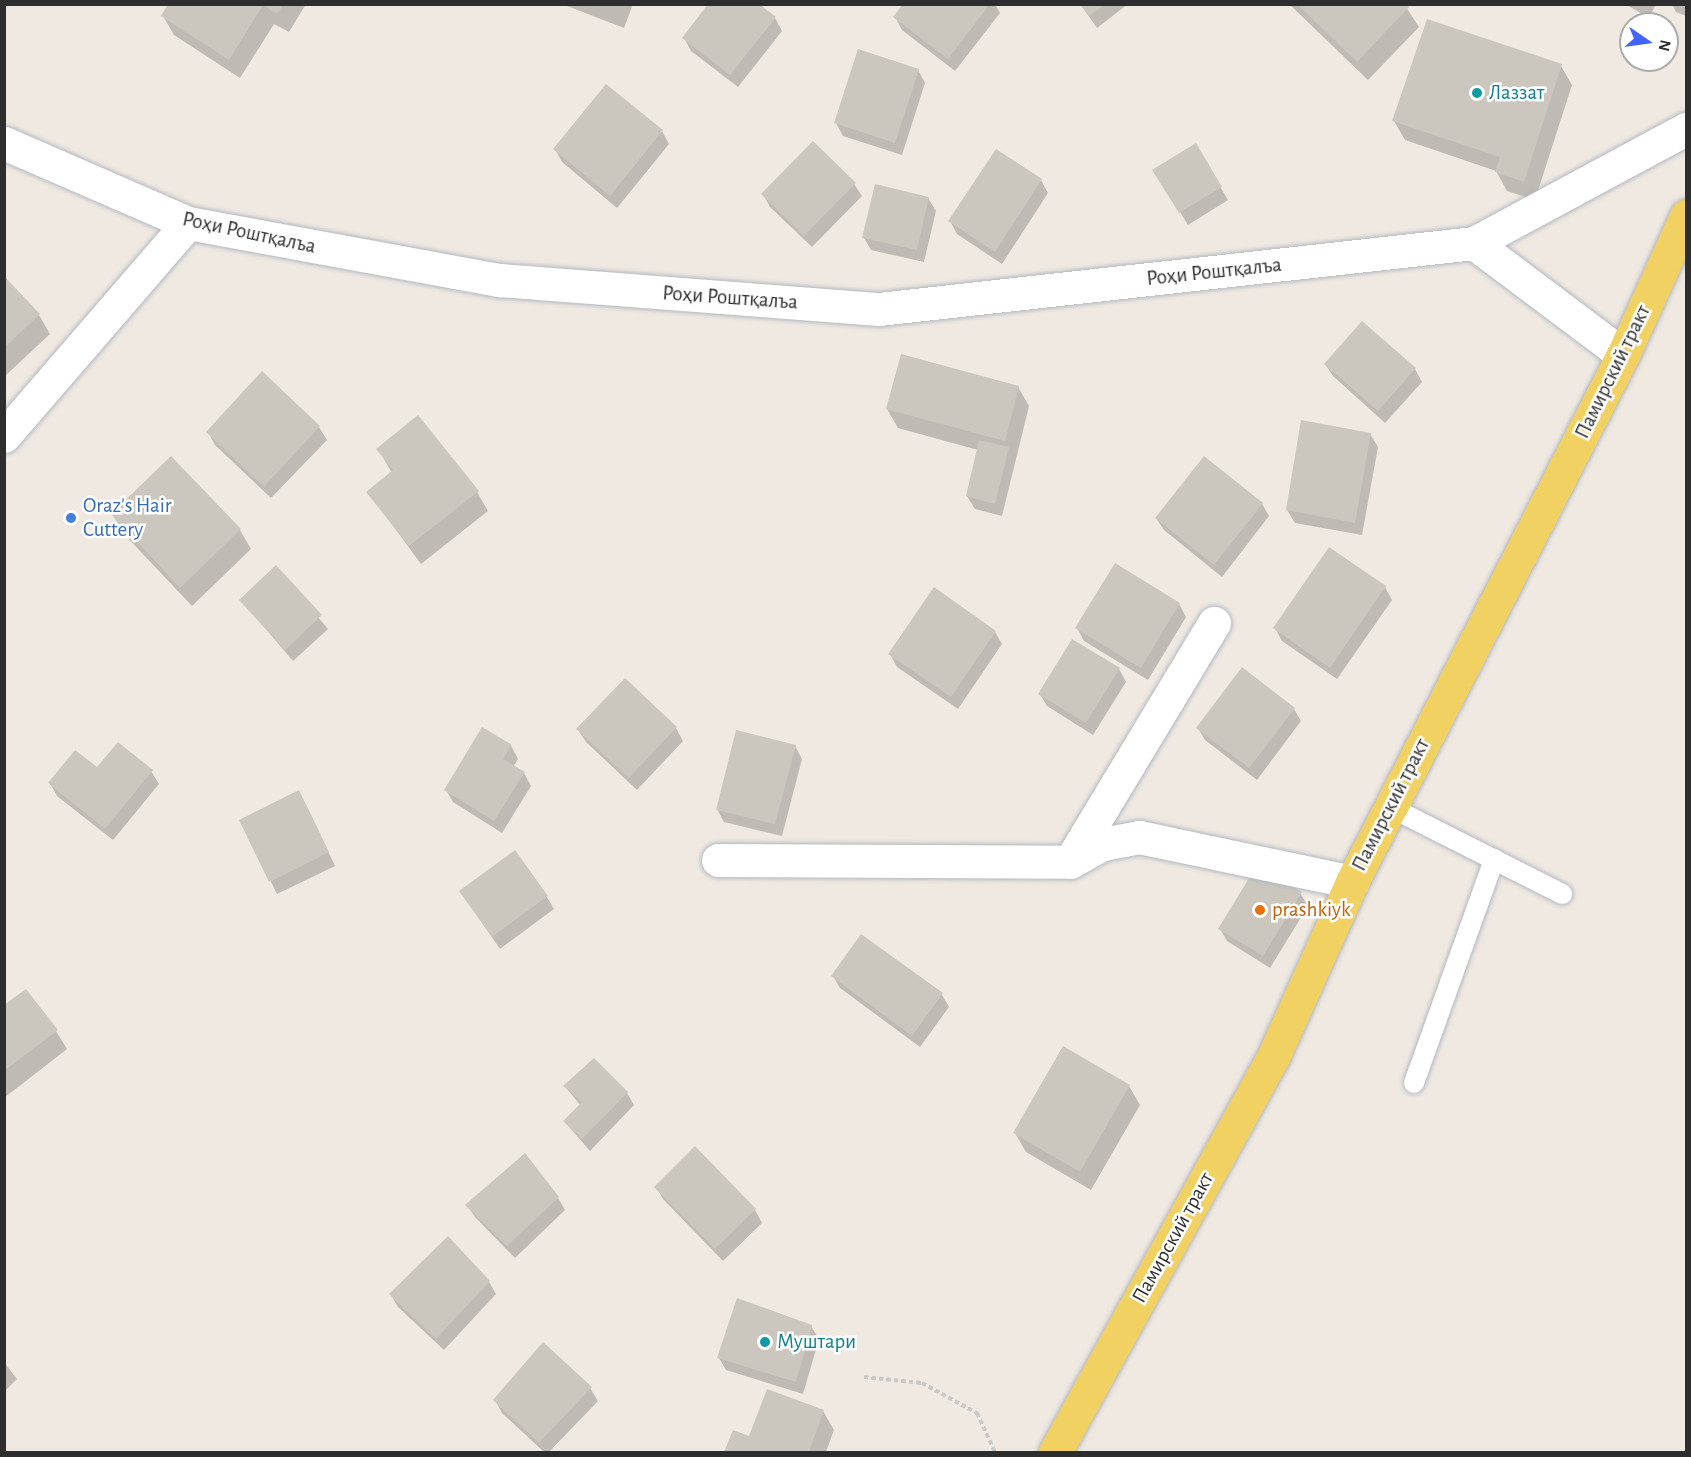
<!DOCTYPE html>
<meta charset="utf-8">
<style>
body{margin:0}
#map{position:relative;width:1691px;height:1457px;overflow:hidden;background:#efe9e1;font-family:"Alegreya Sans",sans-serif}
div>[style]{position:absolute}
.shadow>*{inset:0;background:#0003}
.building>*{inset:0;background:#cbc7bf}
.path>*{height:4px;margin-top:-2px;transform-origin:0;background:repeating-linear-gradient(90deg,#c9c9c9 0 4.5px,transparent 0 7.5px)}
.roads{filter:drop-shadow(0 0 2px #b4b7c1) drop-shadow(0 0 2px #b4b7c1)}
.lane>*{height:20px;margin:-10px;padding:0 10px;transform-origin:10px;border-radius:10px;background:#fff}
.street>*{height:33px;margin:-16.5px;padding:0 16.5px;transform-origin:16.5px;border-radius:16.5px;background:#fff}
.secondary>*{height:33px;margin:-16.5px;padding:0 16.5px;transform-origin:16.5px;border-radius:16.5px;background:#fff}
.primary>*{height:33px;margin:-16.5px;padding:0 16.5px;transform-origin:16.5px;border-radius:16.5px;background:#f2d163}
.dots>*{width:16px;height:16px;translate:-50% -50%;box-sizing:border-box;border:3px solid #fff;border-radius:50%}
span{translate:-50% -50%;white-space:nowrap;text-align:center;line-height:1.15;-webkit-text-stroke:5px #fff;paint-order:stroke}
.culture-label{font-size:21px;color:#0d838f}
.left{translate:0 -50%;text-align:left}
.street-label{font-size:21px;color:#2e2e2e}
.shop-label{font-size:21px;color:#366cbe}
.food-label{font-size:21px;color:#c56008}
.frame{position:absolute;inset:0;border:6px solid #2e2e2e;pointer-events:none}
.north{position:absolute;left:1619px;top:12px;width:60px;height:60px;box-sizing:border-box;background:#fff;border:2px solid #ababab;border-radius:50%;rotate:103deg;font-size:16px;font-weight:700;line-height:24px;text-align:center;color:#2e2e2e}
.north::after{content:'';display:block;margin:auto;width:21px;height:27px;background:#4264fb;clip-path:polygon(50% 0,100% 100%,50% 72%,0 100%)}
</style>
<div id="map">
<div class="shadow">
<i style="clip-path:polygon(170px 4px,306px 4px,289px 32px,274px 24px,240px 78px,174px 35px,163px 16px)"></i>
<i style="clip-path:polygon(562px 4px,633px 4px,624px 28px)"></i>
<i style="clip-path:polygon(905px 4px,995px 4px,1000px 13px,955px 71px,902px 30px,895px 17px)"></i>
<i style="clip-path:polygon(1080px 4px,1128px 4px,1097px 28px)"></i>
<i style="clip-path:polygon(1289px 4px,1404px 4px,1419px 27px,1368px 80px)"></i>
<i style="clip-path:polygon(1625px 4px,1656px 4px,1649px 18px)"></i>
<i style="clip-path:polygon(1672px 4px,1686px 4px,1686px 16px,1676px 12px)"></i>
<i style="clip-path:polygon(775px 18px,782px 31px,738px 87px,691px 51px,684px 38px)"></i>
<i style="clip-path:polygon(1561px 66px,1572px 85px,1535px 200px,1507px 191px,1496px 171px,1405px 140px,1394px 121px)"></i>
<i style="clip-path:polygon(918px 70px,925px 83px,902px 155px,843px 136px,836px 123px)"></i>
<i style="clip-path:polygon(606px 86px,662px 131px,669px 144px,617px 208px,562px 162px,555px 149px)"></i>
<i style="clip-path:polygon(1195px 145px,1228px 200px,1188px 225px,1162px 183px)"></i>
<i style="clip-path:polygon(1041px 180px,1048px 193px,1002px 264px,957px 234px,950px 221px)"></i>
<i style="clip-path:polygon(854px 184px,862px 196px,812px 247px,770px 207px,763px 194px)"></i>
<i style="clip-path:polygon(928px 198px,936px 211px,924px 262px,871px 250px,864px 238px)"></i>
<i style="clip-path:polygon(4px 279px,39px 315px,50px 334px,4px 377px)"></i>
<i style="clip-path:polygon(1325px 364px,1415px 369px,1422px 382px,1385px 423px,1333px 376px)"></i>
<i style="clip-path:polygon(262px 373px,319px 427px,327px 440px,271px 498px,215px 445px,208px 432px)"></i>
<i style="clip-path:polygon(1018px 387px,1029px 406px,1002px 516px,975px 509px,967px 496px,978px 450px,898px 428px,887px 409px)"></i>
<i style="clip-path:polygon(1370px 434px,1378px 447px,1362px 535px,1295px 523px,1287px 510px)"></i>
<i style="clip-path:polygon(378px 449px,477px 492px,488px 511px,421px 564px,368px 492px,392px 473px)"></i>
<i style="clip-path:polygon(1262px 504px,1269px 516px,1222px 577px,1164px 530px,1156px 518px)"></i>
<i style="clip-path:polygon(113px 515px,240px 530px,251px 549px,192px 606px,124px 534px)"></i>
<i style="clip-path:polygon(276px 567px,328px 629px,293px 661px,241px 600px)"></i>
<i style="clip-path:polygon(1385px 587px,1392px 600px,1337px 679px,1282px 641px,1275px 628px)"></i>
<i style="clip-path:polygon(1179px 604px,1186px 617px,1148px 680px,1084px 641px,1077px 628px)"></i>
<i style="clip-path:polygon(995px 632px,1002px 644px,958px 709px,897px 667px,890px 654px)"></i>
<i style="clip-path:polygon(1119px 669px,1126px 682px,1093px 735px,1047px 706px,1040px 694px)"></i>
<i style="clip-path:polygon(1294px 709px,1301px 721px,1257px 780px,1205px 740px,1198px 728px)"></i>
<i style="clip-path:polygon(676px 728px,683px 741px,637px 790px,586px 742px,578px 730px)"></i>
<i style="clip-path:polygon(511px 746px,518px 759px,513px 767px,524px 773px,531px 786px,502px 833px,453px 802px,446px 790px)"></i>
<i style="clip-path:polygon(795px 746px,802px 759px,782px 836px,724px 822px,717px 809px)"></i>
<i style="clip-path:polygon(97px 769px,151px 771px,159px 784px,113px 840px,57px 796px,50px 783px)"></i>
<i style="clip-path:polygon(306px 805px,335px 866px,277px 894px,241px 821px)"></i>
<i style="clip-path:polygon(461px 892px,547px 897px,554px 909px,500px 949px)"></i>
<i style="clip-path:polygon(1300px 893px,1308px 906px,1270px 968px,1227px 941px,1220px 929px)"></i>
<i style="clip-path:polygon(833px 976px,942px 995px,949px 1007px,920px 1047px,840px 988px)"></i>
<i style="clip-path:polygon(4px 1007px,56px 1031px,67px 1049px,4px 1098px)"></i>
<i style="clip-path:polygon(565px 1086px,627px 1093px,634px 1105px,590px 1151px,564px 1121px,580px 1105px)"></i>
<i style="clip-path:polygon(1129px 1086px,1140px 1105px,1091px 1190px,1026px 1152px,1015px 1133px)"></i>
<i style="clip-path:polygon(656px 1187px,755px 1210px,762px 1223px,723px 1261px,663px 1199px)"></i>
<i style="clip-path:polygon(558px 1198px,565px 1210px,515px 1258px,475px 1217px,467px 1205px)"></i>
<i style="clip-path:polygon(489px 1282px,496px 1294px,444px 1350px,398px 1307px,391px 1295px)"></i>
<i style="clip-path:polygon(811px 1326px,819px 1339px,803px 1394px,726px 1370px,719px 1358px)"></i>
<i style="clip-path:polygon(4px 1362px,17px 1379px,4px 1392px)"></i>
<i style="clip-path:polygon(590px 1388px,598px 1401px,549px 1452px,544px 1452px,502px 1413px,495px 1400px)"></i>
<i style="clip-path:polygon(823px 1411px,834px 1430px,826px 1452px,726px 1452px,734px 1432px,750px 1438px)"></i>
</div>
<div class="building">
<i style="clip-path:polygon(168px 4px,284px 4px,277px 14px,263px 5px,229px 60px,161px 16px)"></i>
<i style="clip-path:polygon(708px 4px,759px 4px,776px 17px,730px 75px,682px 38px)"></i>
<i style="clip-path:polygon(903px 4px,990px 4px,948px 59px,893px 17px)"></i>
<i style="clip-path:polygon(1297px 4px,1407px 4px,1409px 7px,1357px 62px)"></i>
<i style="clip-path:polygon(1081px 5px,1104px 5px,1089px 16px)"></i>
<i style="clip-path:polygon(1427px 19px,1562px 64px,1524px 182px,1495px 172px,1500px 157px,1392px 121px)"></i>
<i style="clip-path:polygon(858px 49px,919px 69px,895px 143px,834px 123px)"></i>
<i style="clip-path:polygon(606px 84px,663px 130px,610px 196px,553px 149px)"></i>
<i style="clip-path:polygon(813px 141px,856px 183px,804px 236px,761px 194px)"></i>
<i style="clip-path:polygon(1196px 143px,1222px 187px,1179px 213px,1152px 170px)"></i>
<i style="clip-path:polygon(996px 149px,1042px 179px,995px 252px,948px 221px)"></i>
<i style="clip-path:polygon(875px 184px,929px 197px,917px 250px,862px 238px)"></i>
<i style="clip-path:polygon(4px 276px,40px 314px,4px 348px)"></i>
<i style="clip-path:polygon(1362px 321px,1416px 368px,1378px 411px,1324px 364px)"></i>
<i style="clip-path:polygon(901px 354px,1019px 386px,1005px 441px,886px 409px)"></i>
<i style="clip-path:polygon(262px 371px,320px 426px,264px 487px,206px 432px)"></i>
<i style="clip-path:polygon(418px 415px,479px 491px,409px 546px,366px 492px,393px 470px,376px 449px)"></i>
<i style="clip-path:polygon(1301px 420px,1371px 433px,1355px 523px,1286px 510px)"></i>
<i style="clip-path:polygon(979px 440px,1009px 447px,995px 504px,966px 496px)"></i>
<i style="clip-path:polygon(171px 456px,241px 529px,180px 588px,111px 514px)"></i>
<i style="clip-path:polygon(1204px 456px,1263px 503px,1214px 565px,1155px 518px)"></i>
<i style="clip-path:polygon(1329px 547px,1386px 586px,1330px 668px,1273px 628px)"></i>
<i style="clip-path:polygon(1115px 563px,1180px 603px,1141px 668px,1075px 628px)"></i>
<i style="clip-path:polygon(276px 565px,322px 615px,285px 650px,239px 600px)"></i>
<i style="clip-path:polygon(934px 587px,996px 631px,951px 697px,888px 654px)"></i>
<i style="clip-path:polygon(1072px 639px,1120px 668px,1086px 723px,1038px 694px)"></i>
<i style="clip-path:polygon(1242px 667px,1295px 708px,1249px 768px,1196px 728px)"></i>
<i style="clip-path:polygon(625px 678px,677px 727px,629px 778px,576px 729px)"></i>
<i style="clip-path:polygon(482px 727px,512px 745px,503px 759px,525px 772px,494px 821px,444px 790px)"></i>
<i style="clip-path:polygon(736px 730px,796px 745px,775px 824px,716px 810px)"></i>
<i style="clip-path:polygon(118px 742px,153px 770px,105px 829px,48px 783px,75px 750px,97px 767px)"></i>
<i style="clip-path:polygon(299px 790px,329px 852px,269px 882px,239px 820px)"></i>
<i style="clip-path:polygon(515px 850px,548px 896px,492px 937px,459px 891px)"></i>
<i style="clip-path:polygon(1257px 865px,1302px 892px,1263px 956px,1218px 929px)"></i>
<i style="clip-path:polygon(861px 934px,943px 993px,912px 1036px,831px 976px)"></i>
<i style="clip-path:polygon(26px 989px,58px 1030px,4px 1071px,4px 1005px)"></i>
<i style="clip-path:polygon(1063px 1046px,1130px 1085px,1080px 1172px,1013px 1133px)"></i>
<i style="clip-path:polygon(594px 1058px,628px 1092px,582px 1139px,563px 1121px,582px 1102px,563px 1086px)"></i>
<i style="clip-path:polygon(695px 1146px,756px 1209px,715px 1249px,654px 1187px)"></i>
<i style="clip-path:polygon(525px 1153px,559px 1197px,507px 1246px,465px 1205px)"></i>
<i style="clip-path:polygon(448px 1236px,490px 1281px,436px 1339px,389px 1294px)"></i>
<i style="clip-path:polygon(737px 1298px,812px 1325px,796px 1382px,717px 1358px)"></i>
<i style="clip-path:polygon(543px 1342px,592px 1387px,539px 1443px,493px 1400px)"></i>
<i style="clip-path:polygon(767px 1389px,824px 1410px,809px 1452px,724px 1452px,733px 1430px,749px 1436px)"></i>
</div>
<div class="path">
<i style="left:864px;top:1377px;width:58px;rotate:5.9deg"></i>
<i style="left:922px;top:1383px;width:63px;rotate:28.6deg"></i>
<i style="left:977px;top:1413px;width:43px;rotate:65.2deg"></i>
</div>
<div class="roads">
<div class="lane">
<i style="left:1390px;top:807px;width:193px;rotate:26.8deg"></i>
<i style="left:1414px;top:1083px;width:238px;rotate:-70.3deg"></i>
</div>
<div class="street">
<i style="left:4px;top:436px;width:281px;rotate:-49.2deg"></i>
<i style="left:718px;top:860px;width:352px;rotate:0.3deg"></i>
<i style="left:1070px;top:862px;width:38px;rotate:-29deg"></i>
<i style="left:1103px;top:844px;width:37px;rotate:-11deg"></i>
<i style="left:1139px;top:837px;width:218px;rotate:11.9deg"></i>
<i style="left:1071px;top:860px;width:277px;rotate:-58.9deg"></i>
</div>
<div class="secondary">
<i style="left:4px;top:143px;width:201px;rotate:23.5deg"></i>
<i style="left:188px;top:223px;width:317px;rotate:10.4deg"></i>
<i style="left:500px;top:280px;width:380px;rotate:4.4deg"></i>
<i style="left:879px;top:309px;width:599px;rotate:-6.33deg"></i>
<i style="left:1474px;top:243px;width:241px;rotate:-28.3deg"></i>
<i style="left:1474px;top:243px;width:186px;rotate:36.9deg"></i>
</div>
<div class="primary">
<i style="left:1055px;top:1452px;width:453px;rotate:-61.1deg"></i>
<i style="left:1274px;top:1055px;width:190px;rotate:-65.7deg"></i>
<i style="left:1352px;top:882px;width:593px;rotate:-62.79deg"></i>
<i style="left:1623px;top:355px;width:153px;rotate:-65.6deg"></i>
</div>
</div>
<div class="dots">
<i style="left:1477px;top:93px;background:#0f9aa8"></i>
<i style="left:71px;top:518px;background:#3f7fe0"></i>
<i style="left:1260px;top:910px;background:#e8710a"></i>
<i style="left:765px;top:1342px;background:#0f9aa8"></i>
</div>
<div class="culture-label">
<span class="left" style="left:1489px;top:93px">Лаззат</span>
<span class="left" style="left:777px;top:1342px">Муштари</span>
</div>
<div class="street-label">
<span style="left:249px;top:233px;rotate:12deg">Роҳи Роштқалъа</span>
<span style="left:1214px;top:272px;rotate:-6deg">Роҳи Роштқалъа</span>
<span style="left:730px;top:298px;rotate:4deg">Роҳи Роштқалъа</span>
<span style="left:1613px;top:372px;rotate:-64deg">Памирский тракт</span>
<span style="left:1391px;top:805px;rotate:-63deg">Памирский тракт</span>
<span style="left:1173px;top:1238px;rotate:-61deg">Памирский тракт</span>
</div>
<div class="shop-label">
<span class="left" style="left:83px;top:518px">Oraz's Hair<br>Cuttery</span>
</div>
<div class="food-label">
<span class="left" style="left:1272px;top:910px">prashkiyk</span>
</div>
<div class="frame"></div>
<div class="north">N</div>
</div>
